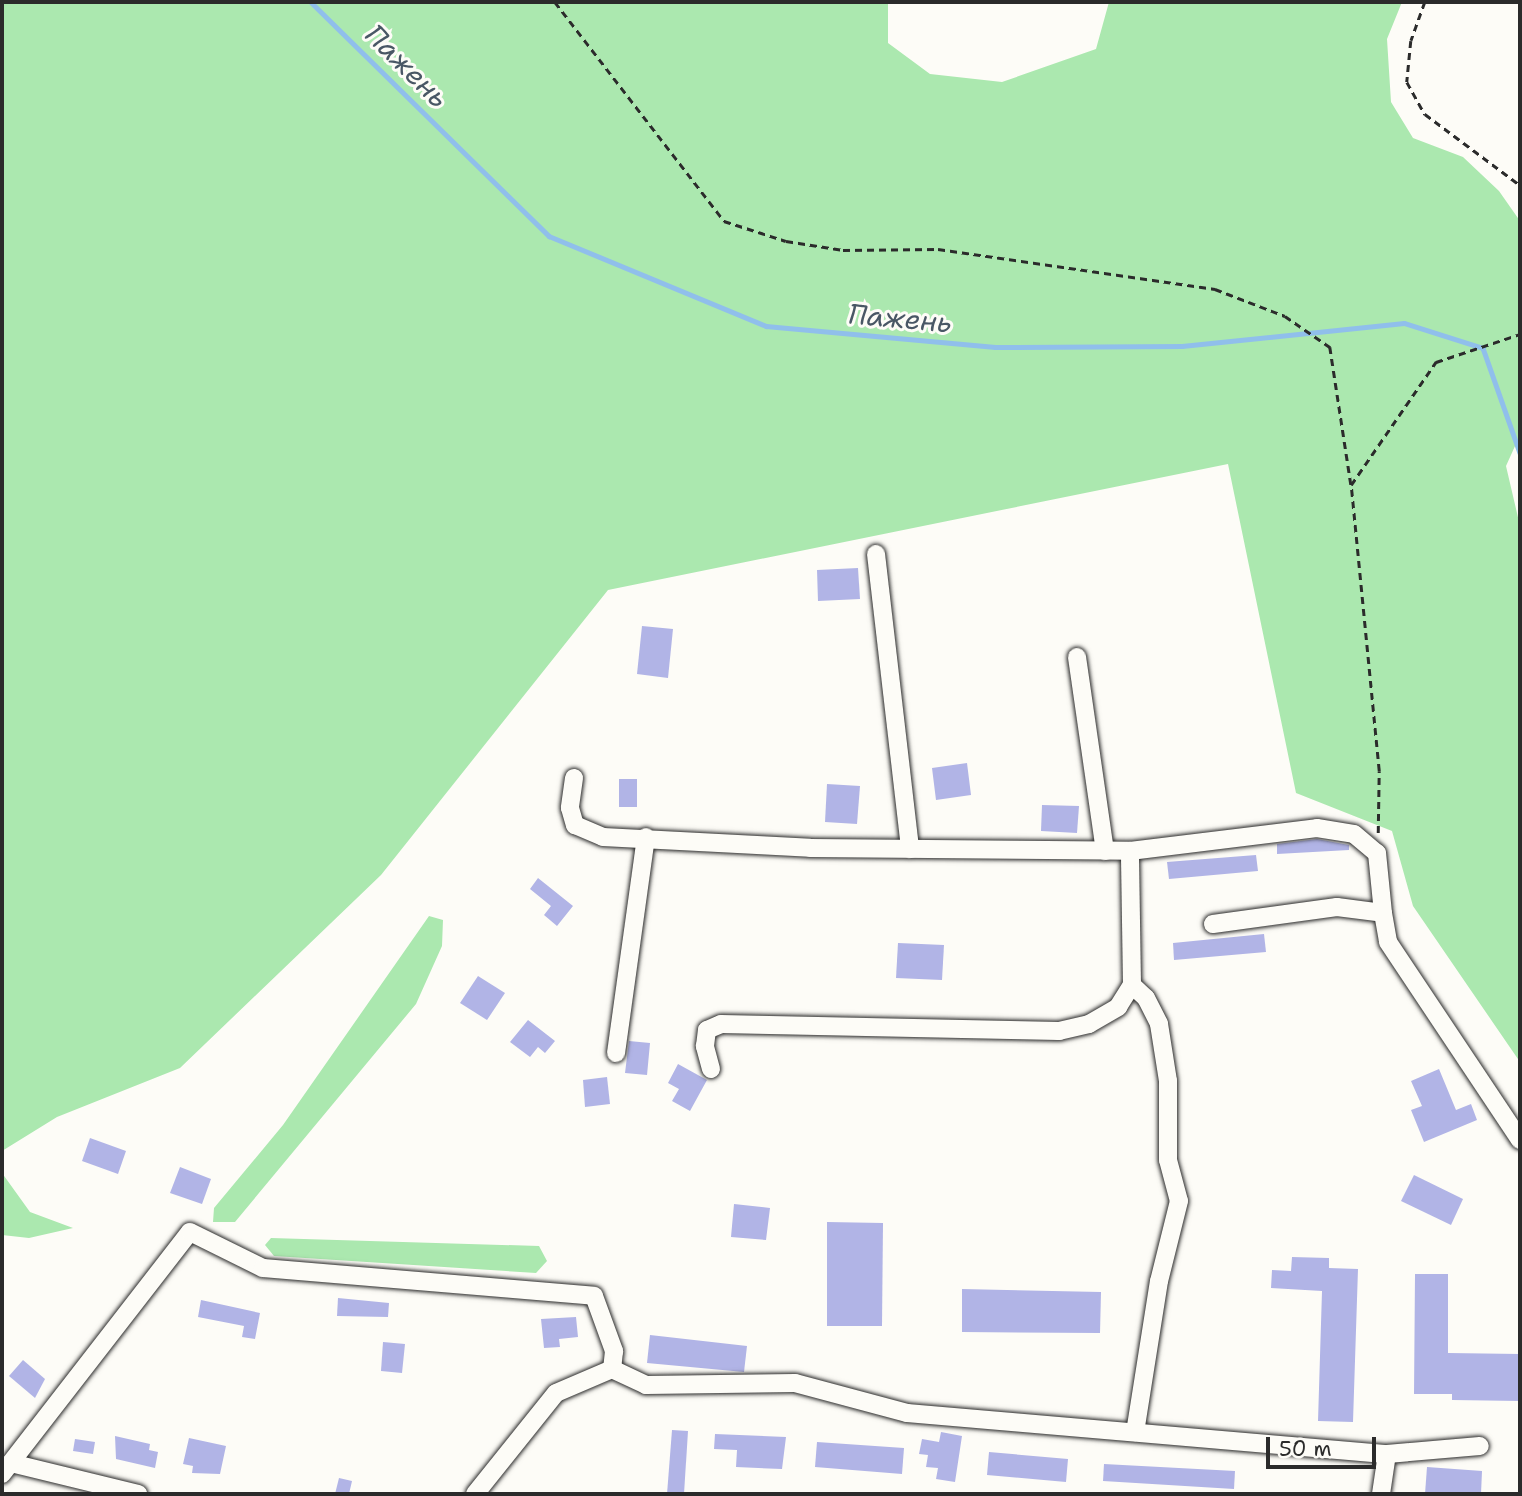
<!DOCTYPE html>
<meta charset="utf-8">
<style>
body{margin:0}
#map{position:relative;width:1522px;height:1496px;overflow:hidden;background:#fdfcf7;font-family:"Shantell Sans",sans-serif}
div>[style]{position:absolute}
.green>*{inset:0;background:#abe8af}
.stream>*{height:4.5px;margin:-2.25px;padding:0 2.25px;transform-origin:2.25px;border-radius:2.25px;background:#90bfeb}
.building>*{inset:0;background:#b1b4e6}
.path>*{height:2.5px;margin-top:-1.25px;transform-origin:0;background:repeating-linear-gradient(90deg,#2b2b2b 0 7px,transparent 0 12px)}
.roads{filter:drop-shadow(0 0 2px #2b2b2b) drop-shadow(0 0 2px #2b2b2b)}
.minor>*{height:18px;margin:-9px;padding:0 9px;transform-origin:9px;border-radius:9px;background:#fdfcf7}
span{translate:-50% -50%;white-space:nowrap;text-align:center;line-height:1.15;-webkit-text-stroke:6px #fdfcf7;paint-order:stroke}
.water-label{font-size:28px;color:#495765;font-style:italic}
.frame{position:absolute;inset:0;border:4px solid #2b2b2b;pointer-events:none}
.scale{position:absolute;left:1266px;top:1437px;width:110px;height:32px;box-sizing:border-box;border:4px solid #2b2b2b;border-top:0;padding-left:9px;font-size:21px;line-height:24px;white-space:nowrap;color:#2b2b2b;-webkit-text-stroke:5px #fdfcf7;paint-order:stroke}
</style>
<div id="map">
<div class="green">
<i style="clip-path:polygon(2px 2px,888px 2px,888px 43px,930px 74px,1002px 82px,1096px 49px,1109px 2px,1402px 2px,1387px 39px,1391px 102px,1413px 138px,1463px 157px,1499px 191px,1520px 221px,1520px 435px,1506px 466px,1520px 526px,1520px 1062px,1413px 906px,1392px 831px,1296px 793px,1228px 464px,608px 590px,381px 875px,180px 1068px,57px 1117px,2px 1151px)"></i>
<i style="clip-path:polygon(429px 916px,443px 920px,442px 946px,416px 1004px,235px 1222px,213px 1222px,214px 1208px,283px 1125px)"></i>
<i style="clip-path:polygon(2px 1173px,30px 1212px,73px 1228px,29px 1238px,2px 1235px)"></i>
<i style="clip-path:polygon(271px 1238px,539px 1246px,547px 1261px,536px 1273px,274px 1256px,265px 1245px)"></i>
</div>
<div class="stream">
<i style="left:311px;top:2px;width:334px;rotate:44.5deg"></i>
<i style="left:549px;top:236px;width:235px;rotate:22.5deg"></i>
<i style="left:766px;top:326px;width:230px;rotate:5.2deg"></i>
<i style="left:995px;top:347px;width:187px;rotate:-0.3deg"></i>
<i style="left:1182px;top:346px;width:223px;rotate:-5.9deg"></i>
<i style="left:1404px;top:323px;width:83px;rotate:17.6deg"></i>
<i style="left:1483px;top:348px;width:111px;rotate:70.6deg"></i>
</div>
<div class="building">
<i style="clip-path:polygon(858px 568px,860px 599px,818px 601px,817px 570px)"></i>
<i style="clip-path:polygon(642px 626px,673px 629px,668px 678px,637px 674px)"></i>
<i style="clip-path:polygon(967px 763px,971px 795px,936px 800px,932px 768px)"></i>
<i style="clip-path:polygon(619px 779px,637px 779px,637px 807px,619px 807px)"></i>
<i style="clip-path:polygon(827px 784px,860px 786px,857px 824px,825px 822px)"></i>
<i style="clip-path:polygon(1042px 805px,1079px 806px,1077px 833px,1041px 831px)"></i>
<i style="clip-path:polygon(1317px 839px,1349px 845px,1349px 850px,1277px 854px,1277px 844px)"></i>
<i style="clip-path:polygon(1256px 855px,1258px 871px,1169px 879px,1167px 862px)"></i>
<i style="clip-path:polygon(538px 878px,573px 906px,557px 926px,544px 915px,551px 906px,530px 889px)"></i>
<i style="clip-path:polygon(1264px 934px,1266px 952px,1174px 960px,1173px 943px)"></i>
<i style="clip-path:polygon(898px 943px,944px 945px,942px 980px,896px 978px)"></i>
<i style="clip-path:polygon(478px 976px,505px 993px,487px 1020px,460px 1003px)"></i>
<i style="clip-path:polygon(528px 1020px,555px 1041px,545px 1053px,538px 1047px,530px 1057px,510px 1042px)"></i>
<i style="clip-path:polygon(629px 1041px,650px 1043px,647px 1075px,625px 1073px)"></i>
<i style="clip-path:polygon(678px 1064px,707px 1080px,690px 1111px,672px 1101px,679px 1089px,668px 1083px)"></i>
<i style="clip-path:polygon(1439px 1069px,1456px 1110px,1471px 1104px,1477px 1120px,1424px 1142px,1411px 1110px,1422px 1106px,1411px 1081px)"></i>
<i style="clip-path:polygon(607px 1077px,610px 1104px,585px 1107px,583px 1080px)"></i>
<i style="clip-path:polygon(90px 1138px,126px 1151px,118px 1174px,82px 1161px)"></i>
<i style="clip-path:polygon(180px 1167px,211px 1179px,202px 1204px,170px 1193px)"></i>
<i style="clip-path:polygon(1414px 1175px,1463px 1199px,1451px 1225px,1401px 1201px)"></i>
<i style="clip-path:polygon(734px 1204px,770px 1208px,766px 1240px,731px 1237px)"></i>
<i style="clip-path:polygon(827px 1222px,883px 1223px,882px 1326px,827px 1326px)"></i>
<i style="clip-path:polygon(1292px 1257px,1329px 1258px,1329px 1268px,1358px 1269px,1353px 1422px,1318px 1421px,1322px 1291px,1271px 1288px,1272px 1270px,1291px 1271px)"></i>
<i style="clip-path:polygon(1415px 1274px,1448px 1274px,1448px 1353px,1520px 1354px,1520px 1401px,1452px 1400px,1452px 1394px,1414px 1394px)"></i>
<i style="clip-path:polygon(962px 1289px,1101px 1292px,1100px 1333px,962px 1332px)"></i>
<i style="clip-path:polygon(338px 1298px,389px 1303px,388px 1317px,337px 1316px)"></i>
<i style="clip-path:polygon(201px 1300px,260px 1313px,255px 1339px,242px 1337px,244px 1326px,198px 1317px)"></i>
<i style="clip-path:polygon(576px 1317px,578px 1337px,559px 1339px,560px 1347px,544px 1348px,541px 1319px)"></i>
<i style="clip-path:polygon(650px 1335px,747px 1346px,744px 1372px,647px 1363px)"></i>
<i style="clip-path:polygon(383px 1342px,405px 1344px,402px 1373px,381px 1371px)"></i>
<i style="clip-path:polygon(23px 1360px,45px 1379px,35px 1398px,9px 1376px)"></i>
<i style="clip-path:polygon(672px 1430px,688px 1431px,684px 1494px,667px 1494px)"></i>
<i style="clip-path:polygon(941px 1432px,962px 1436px,955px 1482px,936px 1479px,938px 1468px,926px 1467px,928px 1455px,919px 1454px,922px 1439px,939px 1442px)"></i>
<i style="clip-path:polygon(715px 1434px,786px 1437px,782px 1469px,736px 1467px,737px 1450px,714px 1449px)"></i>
<i style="clip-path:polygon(115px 1436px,150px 1444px,149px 1450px,158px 1452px,155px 1468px,116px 1459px)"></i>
<i style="clip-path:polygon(189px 1438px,226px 1446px,220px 1474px,192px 1473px,193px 1466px,183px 1464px)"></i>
<i style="clip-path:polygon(75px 1439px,95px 1442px,93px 1454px,73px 1451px)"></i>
<i style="clip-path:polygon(817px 1442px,904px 1448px,902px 1474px,815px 1467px)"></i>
<i style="clip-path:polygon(989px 1452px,1068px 1459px,1066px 1482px,987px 1475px)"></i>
<i style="clip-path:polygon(1104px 1464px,1235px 1471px,1234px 1489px,1103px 1481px)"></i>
<i style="clip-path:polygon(1427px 1467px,1482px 1471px,1481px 1494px,1425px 1494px)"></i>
<i style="clip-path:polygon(339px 1478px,352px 1481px,349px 1494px,335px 1494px)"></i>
</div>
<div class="path">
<i style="left:555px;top:2px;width:277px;rotate:52.3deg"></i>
<i style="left:724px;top:221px;width:65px;rotate:17.9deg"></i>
<i style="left:786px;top:241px;width:58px;rotate:9deg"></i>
<i style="left:843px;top:250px;width:95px;rotate:-0.6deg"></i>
<i style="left:938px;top:249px;width:280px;rotate:8.2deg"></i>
<i style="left:1215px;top:289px;width:75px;rotate:21.1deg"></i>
<i style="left:1285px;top:316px;width:55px;rotate:34.6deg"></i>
<i style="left:1330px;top:347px;width:140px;rotate:81.3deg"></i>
<i style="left:1425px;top:2px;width:41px;rotate:109.7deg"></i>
<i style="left:1411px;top:41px;width:41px;rotate:95.6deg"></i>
<i style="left:1407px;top:82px;width:37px;rotate:61deg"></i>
<i style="left:1425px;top:114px;width:119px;rotate:36.8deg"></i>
<i style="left:1378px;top:833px;width:62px;rotate:-89.1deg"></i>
<i style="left:1379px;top:771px;width:287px;rotate:-95.6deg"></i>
<i style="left:1351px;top:485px;width:150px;rotate:-55.4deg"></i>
<i style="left:1436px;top:362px;width:89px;rotate:-18.4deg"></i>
</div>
<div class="roads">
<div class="minor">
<i style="left:876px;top:554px;width:297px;rotate:83.4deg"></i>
<i style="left:1077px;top:657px;width:196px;rotate:81.8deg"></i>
<i style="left:574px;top:778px;width:30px;rotate:98deg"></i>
<i style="left:570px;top:808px;width:18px;rotate:74deg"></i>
<i style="left:575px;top:825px;width:30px;rotate:23deg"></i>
<i style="left:603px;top:837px;width:207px;rotate:3deg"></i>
<i style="left:810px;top:848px;width:320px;rotate:0.5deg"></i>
<i style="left:1130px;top:851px;width:188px;rotate:-7deg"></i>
<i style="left:1317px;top:828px;width:37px;rotate:9deg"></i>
<i style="left:1354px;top:834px;width:30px;rotate:40deg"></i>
<i style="left:1377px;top:853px;width:60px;rotate:84.3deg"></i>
<i style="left:1213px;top:924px;width:125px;rotate:-7.8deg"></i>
<i style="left:1337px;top:907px;width:46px;rotate:7.4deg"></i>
<i style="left:1383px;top:913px;width:29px;rotate:80deg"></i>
<i style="left:1388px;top:942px;width:238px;rotate:56.3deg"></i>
<i style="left:1132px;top:985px;width:19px;rotate:43deg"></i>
<i style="left:1146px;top:998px;width:29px;rotate:63deg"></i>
<i style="left:1159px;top:1024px;width:58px;rotate:81deg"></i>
<i style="left:1168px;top:1081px;width:79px;rotate:90deg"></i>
<i style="left:1168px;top:1160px;width:42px;rotate:75deg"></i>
<i style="left:1179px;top:1201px;width:82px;rotate:104deg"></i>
<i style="left:1159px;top:1281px;width:153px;rotate:99deg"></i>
<i style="left:616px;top:1053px;width:218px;rotate:-82.1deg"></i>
<i style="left:711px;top:1069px;width:24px;rotate:-105deg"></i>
<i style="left:705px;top:1046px;width:16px;rotate:-83deg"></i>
<i style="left:707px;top:1030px;width:15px;rotate:-23deg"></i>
<i style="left:721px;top:1024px;width:338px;rotate:1.2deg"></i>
<i style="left:1059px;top:1031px;width:31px;rotate:-13deg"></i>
<i style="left:1089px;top:1024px;width:34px;rotate:-30deg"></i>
<i style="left:1118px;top:1007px;width:26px;rotate:-58deg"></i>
<i style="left:1132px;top:985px;width:134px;rotate:-90.9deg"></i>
<i style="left:11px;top:1463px;width:131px;rotate:13.7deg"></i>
<i style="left:2px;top:1474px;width:306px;rotate:-52.2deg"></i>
<i style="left:190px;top:1232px;width:81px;rotate:26.3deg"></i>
<i style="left:263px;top:1268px;width:332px;rotate:4.8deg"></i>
<i style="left:594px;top:1296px;width:59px;rotate:70deg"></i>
<i style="left:614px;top:1351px;width:18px;rotate:96deg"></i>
<i style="left:475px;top:1494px;width:129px;rotate:-51.3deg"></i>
<i style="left:556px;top:1393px;width:61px;rotate:-23.2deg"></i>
<i style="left:612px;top:1369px;width:38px;rotate:25deg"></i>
<i style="left:646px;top:1385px;width:149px;rotate:-0.8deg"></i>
<i style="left:795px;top:1383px;width:116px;rotate:15deg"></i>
<i style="left:907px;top:1413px;width:482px;rotate:4.9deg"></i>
<i style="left:1387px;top:1454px;width:93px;rotate:-4.9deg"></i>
<i style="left:1381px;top:1494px;width:40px;rotate:-81.5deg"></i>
</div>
</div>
<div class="water-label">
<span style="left:407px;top:66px;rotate:45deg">Пажень</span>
<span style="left:900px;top:318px;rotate:5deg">Пажень</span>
</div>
<div class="frame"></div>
<div class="scale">50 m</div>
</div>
